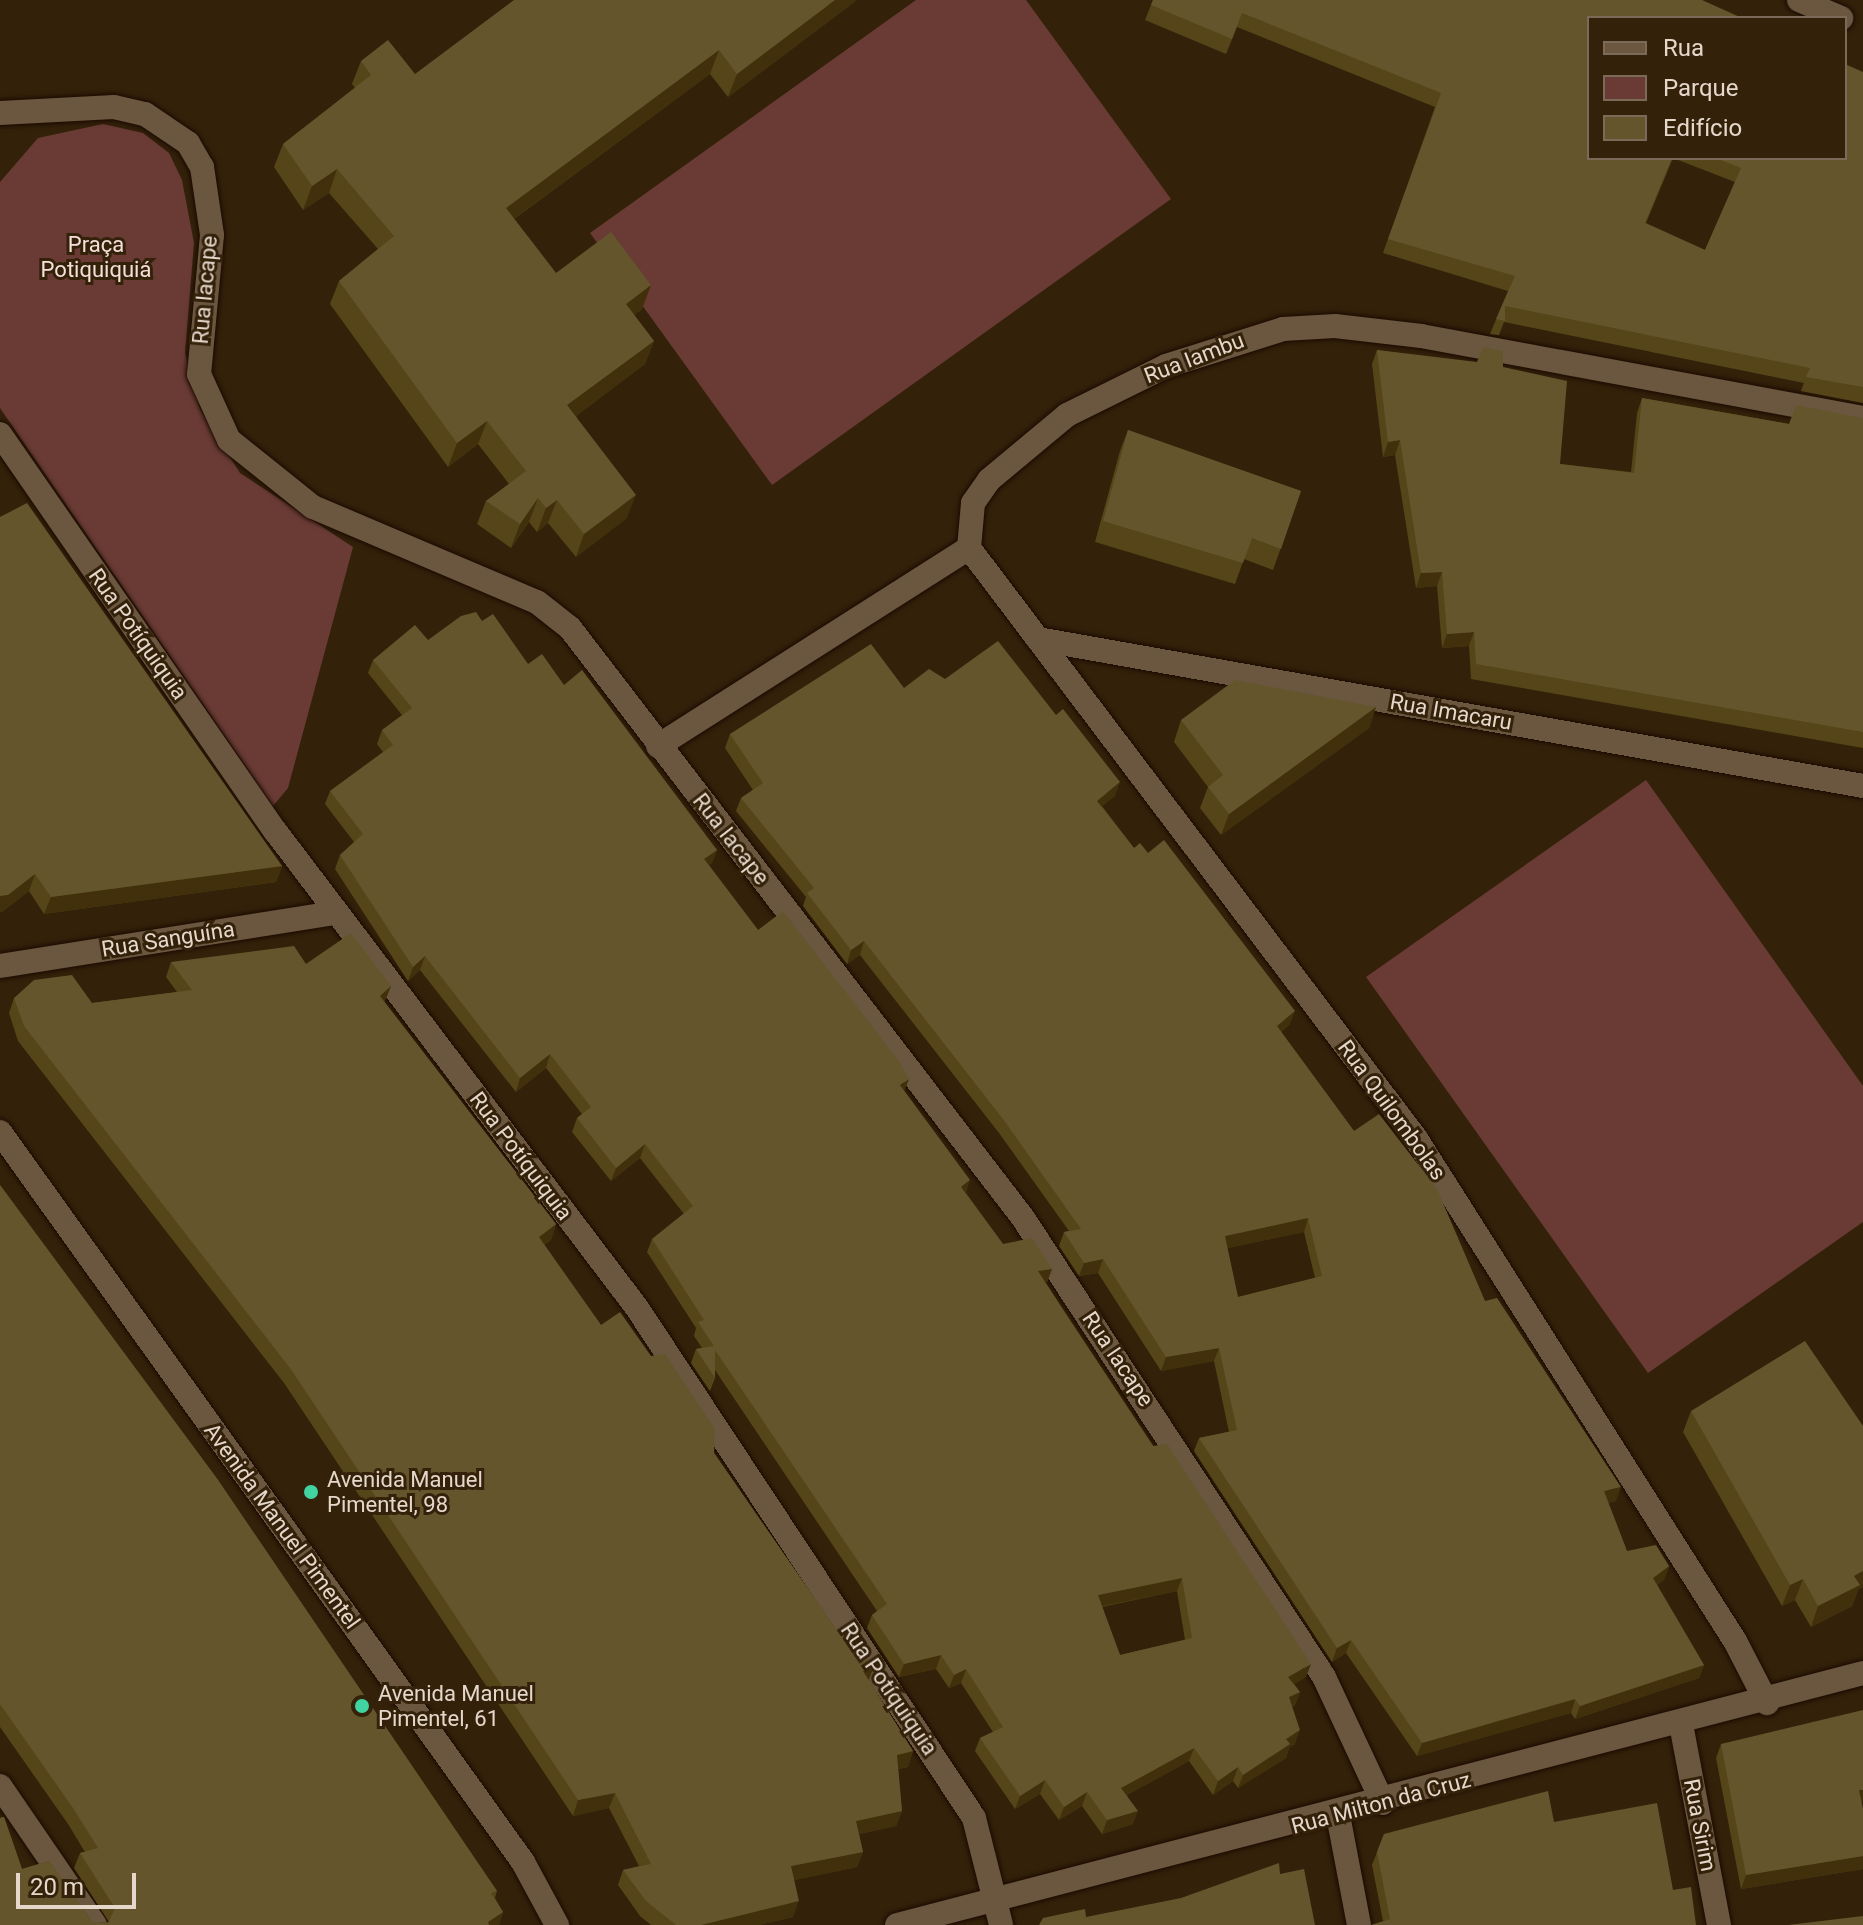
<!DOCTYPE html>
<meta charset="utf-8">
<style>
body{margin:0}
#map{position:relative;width:1863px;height:1925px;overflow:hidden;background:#33210a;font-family:Roboto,sans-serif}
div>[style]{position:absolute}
.green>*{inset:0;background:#693b34}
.roads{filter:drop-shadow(0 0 2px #1b0a00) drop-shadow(0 0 2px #1b0a00)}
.minor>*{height:24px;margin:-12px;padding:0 12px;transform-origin:12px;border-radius:12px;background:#6b563f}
.wall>*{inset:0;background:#564518}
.shaded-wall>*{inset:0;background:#41300b}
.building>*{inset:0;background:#65552c}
.dots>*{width:22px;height:22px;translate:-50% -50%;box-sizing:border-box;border:4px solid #33210a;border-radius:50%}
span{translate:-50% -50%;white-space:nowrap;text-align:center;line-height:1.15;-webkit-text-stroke:6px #33210a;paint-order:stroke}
.park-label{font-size:22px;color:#f6ded9}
.street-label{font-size:22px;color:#e5d8cb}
.poi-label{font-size:22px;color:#e5d8cb}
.left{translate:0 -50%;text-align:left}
.legend{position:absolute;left:1587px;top:16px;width:260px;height:144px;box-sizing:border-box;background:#33210a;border:2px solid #7a6a57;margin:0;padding:10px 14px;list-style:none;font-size:24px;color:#e5d8cb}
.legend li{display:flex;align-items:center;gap:16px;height:40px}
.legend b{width:40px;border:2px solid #7a6a57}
.scale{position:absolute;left:16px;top:1873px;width:120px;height:36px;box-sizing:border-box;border:4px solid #e5d8cb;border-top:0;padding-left:10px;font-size:24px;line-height:28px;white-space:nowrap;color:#e5d8cb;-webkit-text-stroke:6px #33210a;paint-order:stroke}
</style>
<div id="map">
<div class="green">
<i style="clip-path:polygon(916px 0,1026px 0,1171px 199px,772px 485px,590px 233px)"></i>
<i style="clip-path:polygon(103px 124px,143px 133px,169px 153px,182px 180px,194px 243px,185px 353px,200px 409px,240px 473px,353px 547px,288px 788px,273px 806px,0 408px,0 182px,38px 138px)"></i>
<i style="clip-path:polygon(1646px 780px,1863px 1086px,1863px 1222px,1648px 1373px,1366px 977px)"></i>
</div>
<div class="roads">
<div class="minor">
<i style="left:1799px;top:0;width:46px;rotate:23.2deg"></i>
<i style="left:0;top:113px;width:114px;rotate:-3deg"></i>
<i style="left:114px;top:107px;width:32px;rotate:13deg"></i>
<i style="left:145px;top:114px;width:52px;rotate:34deg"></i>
<i style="left:188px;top:143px;width:28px;rotate:60deg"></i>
<i style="left:202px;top:167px;width:69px;rotate:81.6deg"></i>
<i style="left:212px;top:235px;width:140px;rotate:95.3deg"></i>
<i style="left:199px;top:374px;width:72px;rotate:65.6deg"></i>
<i style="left:229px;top:440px;width:107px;rotate:38.6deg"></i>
<i style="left:313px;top:507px;width:243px;rotate:23deg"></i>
<i style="left:537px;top:602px;width:42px;rotate:38.2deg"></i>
<i style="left:570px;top:628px;width:744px;rotate:52.48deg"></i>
<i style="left:1023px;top:1218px;width:549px;rotate:56.74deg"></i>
<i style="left:1324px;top:1677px;width:139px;rotate:64.9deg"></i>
<i style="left:0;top:434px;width:484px;rotate:55.3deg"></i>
<i style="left:276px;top:832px;width:597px;rotate:52.82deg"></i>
<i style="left:637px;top:1308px;width:611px;rotate:56.54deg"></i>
<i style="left:974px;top:1818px;width:110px;rotate:75.8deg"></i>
<i style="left:969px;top:548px;width:739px;rotate:52.87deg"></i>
<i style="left:1415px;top:1137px;width:597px;rotate:57.59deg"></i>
<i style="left:1735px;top:1641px;width:70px;rotate:62.7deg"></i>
<i style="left:969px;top:548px;width:45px;rotate:-84.9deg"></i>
<i style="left:973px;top:503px;width:28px;rotate:-55deg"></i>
<i style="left:989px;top:480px;width:102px;rotate:-39.8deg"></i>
<i style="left:1067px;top:415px;width:110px;rotate:-26.3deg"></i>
<i style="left:1166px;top:366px;width:123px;rotate:-17.5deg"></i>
<i style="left:1283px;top:329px;width:52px;rotate:-3.3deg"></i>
<i style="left:1335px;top:326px;width:87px;rotate:6.6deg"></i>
<i style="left:1421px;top:336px;width:450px;rotate:10.5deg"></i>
<i style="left:1038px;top:639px;width:838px;rotate:10.1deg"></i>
<i style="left:658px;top:746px;width:369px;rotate:-32.5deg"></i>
<i style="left:0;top:966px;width:340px;rotate:-9deg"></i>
<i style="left:0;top:1132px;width:898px;rotate:54.38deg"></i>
<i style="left:523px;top:1862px;width:72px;rotate:61.6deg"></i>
<i style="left:1681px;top:1724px;width:205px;rotate:79.3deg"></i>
<i style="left:0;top:1786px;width:168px;rotate:55.6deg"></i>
<i style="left:1338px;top:1815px;width:112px;rotate:79.2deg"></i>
<i style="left:897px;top:1925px;width:998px;rotate:-14.62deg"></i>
</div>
</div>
<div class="wall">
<i style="clip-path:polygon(857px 0,728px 97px,710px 74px,514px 219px,556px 273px,651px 285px,642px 309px,634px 315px,654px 341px,645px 364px,576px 416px,627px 518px,576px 557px,548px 523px,537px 532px,529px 522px,511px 548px,477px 524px,486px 501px,509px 484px,478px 444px,448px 467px,330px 304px,339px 281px,378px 249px,329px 193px,303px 210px,274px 167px,283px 144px,355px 88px,352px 84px,361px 61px,415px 74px)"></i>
<i style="clip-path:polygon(evenodd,1153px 0,1702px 0,1589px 158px,1845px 158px,1863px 72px,1863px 403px,1801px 391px,1804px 383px,1504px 322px,1499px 335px,1490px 334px,1508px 291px,1383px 253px,1435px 107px,1237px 27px,1226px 54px,1145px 20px,1153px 0,1673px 158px,1735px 182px,1705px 250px,1646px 223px,1673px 158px)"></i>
<i style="clip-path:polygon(1377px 350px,1503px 367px,1560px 464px,1631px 472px,1637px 413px,1642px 398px,1789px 424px,1863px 418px,1863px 748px,1471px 679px,1469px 646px,1442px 648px,1437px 586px,1416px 588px,1395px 455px,1383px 457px,1372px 364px)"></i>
<i style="clip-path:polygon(1128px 430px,1301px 491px,1273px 570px,1244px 559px,1235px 584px,1095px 542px,1120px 451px)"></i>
<i style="clip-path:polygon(0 517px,282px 866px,276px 882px,44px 914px,29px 891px,2px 912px)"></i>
<i style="clip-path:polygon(evenodd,482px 621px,528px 664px,564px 685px,717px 850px,712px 863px,709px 865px,758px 930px,904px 1091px,966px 1193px,1003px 1244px,1052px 1269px,1047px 1282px,1045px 1282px,1306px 1677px,1294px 1684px,1300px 1692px,1295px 1705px,1292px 1707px,1295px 1744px,1289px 1748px,1286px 1758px,1238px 1788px,1233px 1781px,1213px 1795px,1189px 1761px,1127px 1795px,1133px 1824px,1102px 1834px,1082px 1806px,1059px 1820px,1040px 1794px,1015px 1809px,975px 1751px,980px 1738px,993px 1732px,961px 1683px,949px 1688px,936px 1669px,899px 1677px,867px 1628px,872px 1615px,877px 1611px,715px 1370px,715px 1378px,710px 1391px,691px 1363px,696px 1349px,702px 1348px,694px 1336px,696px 1328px,647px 1252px,652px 1239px,684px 1214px,640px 1158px,611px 1181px,572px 1132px,577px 1118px,582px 1114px,546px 1068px,516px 1092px,420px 970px,408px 981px,335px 869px,340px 855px,354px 842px,325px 804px,330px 791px,383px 752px,377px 744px,382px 730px,402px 715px,368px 673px,373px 660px,482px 621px,1177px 1591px,1185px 1640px,1120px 1655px,1102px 1607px,1177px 1591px)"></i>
<i style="clip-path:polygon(evenodd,904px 688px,1115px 796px,1102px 806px,1134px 848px,1290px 1024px,1281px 1032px,1354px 1131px,1485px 1301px,1616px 1501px,1608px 1503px,1627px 1551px,1669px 1566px,1664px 1580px,1657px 1585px,1704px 1665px,1699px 1678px,1575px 1719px,1571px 1713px,1417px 1756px,1346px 1653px,1332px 1662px,1194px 1451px,1199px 1438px,1229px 1432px,1214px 1361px,1161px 1371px,1098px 1273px,1079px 1276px,1059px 1246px,1064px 1232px,1069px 1231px,999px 1133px,860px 955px,847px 964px,803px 906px,806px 897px,736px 811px,741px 798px,753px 790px,725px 748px,730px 734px,904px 688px,1304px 1232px,1315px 1278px,1238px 1297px,1227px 1248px,1304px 1232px)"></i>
<i style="clip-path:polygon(1376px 707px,1369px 728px,1221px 835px,1200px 808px,1208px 787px,1174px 742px,1181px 720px)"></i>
<i style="clip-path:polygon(171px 962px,306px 964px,391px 986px,384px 1002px,556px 1224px,551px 1240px,544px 1245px,601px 1325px,714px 1453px,840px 1635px,873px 1669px,869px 1680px,913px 1751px,908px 1767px,898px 1769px,902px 1811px,896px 1826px,859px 1834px,863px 1852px,857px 1867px,794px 1880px,793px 1917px,759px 1925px,651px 1925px,640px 1916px,618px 1885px,623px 1870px,639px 1866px,609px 1808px,573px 1816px,284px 1383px,18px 1041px,9px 1013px,14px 998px,92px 1003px,177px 992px,166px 977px)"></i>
<i style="clip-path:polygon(0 1185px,218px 1480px,497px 1891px,495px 1898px,503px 1912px,499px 1925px,0 1925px,0 1818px,4px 1817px,22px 1869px,49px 1861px,93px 1923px,109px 1922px,74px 1868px,80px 1853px,85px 1852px,68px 1824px,0 1727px)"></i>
<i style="clip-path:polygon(1691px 1411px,1858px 1590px,1852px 1606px,1811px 1627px,1795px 1600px,1782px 1606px,1683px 1432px)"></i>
<i style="clip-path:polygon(1721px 1744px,1863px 1809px,1863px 1869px,1741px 1889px,1716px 1758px)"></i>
<i style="clip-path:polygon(1554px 1822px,1673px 1890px,1383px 1921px,1372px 1865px,1384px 1834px)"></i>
</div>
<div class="shaded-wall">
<i style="clip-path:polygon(835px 0,857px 0,728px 97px,737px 74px)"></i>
<i style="clip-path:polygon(719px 50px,710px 74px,497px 231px,506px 208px)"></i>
<i style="clip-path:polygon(337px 169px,329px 193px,303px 210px,312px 186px)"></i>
<i style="clip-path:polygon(651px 285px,642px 309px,617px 327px,626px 304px)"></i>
<i style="clip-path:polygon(654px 341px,645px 364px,559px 429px,567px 405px)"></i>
<i style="clip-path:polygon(487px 421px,478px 444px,448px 467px,457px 443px)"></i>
<i style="clip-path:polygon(1400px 440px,1395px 455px,1383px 457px,1388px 442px)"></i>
<i style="clip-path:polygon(636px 495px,627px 518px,576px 557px,584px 534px)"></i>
<i style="clip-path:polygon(538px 498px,529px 522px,511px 548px,520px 524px)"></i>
<i style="clip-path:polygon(557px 500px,548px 523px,537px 532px,546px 508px)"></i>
<i style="clip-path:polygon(1442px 572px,1437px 586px,1416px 588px,1421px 573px)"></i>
<i style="clip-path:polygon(1474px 632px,1469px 646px,1442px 648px,1447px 634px)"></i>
<i style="clip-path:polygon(1376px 707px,1369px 728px,1221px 835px,1229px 814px)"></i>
<i style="clip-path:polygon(1120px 782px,1115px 796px,1092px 814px,1097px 801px)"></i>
<i style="clip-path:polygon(717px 850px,712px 863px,699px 872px,704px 859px)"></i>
<i style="clip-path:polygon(282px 866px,276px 882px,44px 914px,51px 897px)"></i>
<i style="clip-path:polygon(35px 874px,29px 891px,2px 912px,0 912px,0 896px)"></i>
<i style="clip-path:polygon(864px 941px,860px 955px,847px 964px,851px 950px)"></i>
<i style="clip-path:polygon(425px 956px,420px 970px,408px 981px,413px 967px)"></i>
<i style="clip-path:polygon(391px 986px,385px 1001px,374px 1011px,380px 996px)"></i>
<i style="clip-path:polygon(1295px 1011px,1290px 1024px,1272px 1039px,1277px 1026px)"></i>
<i style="clip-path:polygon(550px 1054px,546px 1068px,516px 1092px,520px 1078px)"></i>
<i style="clip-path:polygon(909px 1079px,904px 1092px,900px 1085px)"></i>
<i style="clip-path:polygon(645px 1144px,640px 1158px,611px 1181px,616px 1168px)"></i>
<i style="clip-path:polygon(970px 1180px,966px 1194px,961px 1187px)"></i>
<i style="clip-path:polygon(1308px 1218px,1304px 1232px,1220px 1250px,1225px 1236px)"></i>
<i style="clip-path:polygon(556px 1224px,551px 1240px,533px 1252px,539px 1237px)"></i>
<i style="clip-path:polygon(1103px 1259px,1098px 1273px,1079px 1276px,1084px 1263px)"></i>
<i style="clip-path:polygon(1052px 1269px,1047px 1282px,1033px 1285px,1038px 1271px)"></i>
<i style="clip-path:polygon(1219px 1348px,1214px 1361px,1161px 1371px,1166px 1357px)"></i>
<i style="clip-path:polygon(1621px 1487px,1616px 1501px,1599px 1505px,1604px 1491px)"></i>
<i style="clip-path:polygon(1669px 1566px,1664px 1580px,1648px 1591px,1653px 1578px)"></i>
<i style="clip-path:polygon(1863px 1571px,1863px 1587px,1858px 1590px,1852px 1606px,1811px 1627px,1818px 1606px,1854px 1576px)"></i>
<i style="clip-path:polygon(1182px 1578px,1177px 1591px,1093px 1608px,1098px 1595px)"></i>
<i style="clip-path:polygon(1803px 1579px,1795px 1600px,1782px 1606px,1790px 1585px)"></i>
<i style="clip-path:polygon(1351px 1640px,1346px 1653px,1332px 1662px,1337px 1648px)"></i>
<i style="clip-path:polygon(941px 1655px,936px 1669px,899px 1677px,904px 1664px)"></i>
<i style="clip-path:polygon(1311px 1664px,1306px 1677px,1283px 1691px,1288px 1677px)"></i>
<i style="clip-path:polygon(1704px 1665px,1699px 1678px,1575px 1719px,1580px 1706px)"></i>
<i style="clip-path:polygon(873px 1669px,867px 1684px,863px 1671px)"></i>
<i style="clip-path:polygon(966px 1669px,961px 1683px,949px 1688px,954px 1675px)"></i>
<i style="clip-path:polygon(1300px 1692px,1295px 1705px,1284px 1711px,1289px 1697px)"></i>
<i style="clip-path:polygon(1575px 1699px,1571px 1713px,1417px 1756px,1422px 1743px)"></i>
<i style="clip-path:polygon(1300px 1730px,1295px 1744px,1289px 1748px,1286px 1758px,1238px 1788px,1243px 1775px,1286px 1739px)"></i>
<i style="clip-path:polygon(1194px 1748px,1189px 1761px,1116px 1801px,1121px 1788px)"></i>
<i style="clip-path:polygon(913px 1751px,908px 1767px,891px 1770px,897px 1755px)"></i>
<i style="clip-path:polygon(1238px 1767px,1233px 1781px,1213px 1795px,1218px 1781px)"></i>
<i style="clip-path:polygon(1045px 1780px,1040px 1794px,1015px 1809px,1020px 1796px)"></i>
<i style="clip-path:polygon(1859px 1790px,1863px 1790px,1863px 1802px,1854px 1804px)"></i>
<i style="clip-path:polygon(1087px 1792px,1082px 1806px,1059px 1820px,1064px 1807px)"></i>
<i style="clip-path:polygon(615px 1793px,609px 1808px,573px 1816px,578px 1800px)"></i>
<i style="clip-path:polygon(902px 1811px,896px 1826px,850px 1836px,856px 1821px)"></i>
<i style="clip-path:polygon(1138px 1811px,1133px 1824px,1102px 1834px,1107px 1820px)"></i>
<i style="clip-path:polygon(863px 1852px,857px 1867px,785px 1882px,791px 1866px)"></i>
<i style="clip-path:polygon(1863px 1856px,1863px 1869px,1741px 1889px,1746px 1875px)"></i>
<i style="clip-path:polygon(799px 1901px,793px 1917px,759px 1925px,701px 1925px)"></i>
<i style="clip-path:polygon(503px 1912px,499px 1925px,487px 1925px,488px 1922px)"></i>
</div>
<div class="building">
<i style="clip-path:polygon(514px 0,835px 0,737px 74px,719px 50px,506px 208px,556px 273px,611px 232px,651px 285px,626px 304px,654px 341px,567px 405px,636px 495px,584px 534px,557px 500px,546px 508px,538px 498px,520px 524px,486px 501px,526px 471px,487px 421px,457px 443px,339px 281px,394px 236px,337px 169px,312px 186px,283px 144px,371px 75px,361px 61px,388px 40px,415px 74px)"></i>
<i style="clip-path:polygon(1153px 0,1702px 0,1742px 18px,1589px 18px,1589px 158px,1672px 158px,1645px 223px,1705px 250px,1741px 168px,1716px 158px,1845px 158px,1845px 64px,1863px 72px,1863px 387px,1806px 377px,1810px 368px,1505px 306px,1505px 321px,1496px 319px,1515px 276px,1388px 239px,1441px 93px,1242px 13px,1232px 39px,1151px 5px)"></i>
<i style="clip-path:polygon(1483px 347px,1503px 351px,1503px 367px,1567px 381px,1560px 464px,1634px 473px,1642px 398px,1789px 424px,1796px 405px,1863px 418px,1863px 732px,1476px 664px,1474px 632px,1447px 634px,1442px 572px,1421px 573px,1400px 440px,1388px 442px,1377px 350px,1477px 362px)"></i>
<i style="clip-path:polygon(1128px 430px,1301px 491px,1281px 549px,1252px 538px,1243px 563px,1103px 521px)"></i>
<i style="clip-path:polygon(27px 503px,282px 866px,51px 897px,35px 874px,8px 895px,0 896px,0 517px)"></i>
<i style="clip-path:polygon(evenodd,476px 612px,482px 621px,493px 614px,528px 664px,542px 654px,564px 685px,582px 670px,717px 850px,704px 859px,758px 930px,783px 911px,899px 1061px,909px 1079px,900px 1085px,970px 1180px,961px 1187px,1003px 1244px,1032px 1238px,1052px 1269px,1038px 1271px,1071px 1322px,1153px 1446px,1167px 1444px,1311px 1664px,1288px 1677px,1300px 1692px,1289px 1697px,1300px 1730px,1286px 1739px,1290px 1744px,1243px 1775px,1238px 1767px,1218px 1781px,1194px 1748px,1121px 1788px,1138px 1811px,1107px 1820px,1087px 1792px,1064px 1807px,1045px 1780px,1020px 1796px,980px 1738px,1003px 1727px,966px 1669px,954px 1675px,941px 1655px,904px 1664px,872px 1615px,887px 1604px,715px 1350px,715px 1378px,696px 1349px,714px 1346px,698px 1322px,704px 1320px,652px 1239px,693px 1206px,645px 1144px,616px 1168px,577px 1118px,591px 1107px,550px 1054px,520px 1078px,425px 956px,413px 967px,340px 855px,363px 834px,330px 791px,393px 745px,382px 730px,412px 708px,373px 660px,415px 625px,428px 640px,461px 616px,476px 612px,1182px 1578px,1192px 1638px,1120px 1655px,1098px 1595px,1182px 1578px)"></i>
<i style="clip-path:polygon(evenodd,998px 641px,1056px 715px,1063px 709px,1120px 782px,1097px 801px,1134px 848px,1140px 843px,1148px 853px,1164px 840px,1295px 1011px,1277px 1026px,1354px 1131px,1379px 1114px,1437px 1189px,1485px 1301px,1497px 1298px,1621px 1487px,1604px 1491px,1627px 1551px,1656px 1545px,1669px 1566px,1653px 1578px,1704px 1665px,1580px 1706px,1575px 1699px,1422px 1743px,1351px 1640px,1337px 1648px,1199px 1438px,1237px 1430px,1219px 1348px,1166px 1357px,1103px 1259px,1084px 1263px,1064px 1232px,1081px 1229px,1003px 1119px,864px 941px,851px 950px,807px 893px,814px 888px,741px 798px,763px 783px,730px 734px,871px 644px,904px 688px,929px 669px,945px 679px,998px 641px,1308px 1218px,1322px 1276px,1238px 1297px,1225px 1236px,1308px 1218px)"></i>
<i style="clip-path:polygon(1235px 680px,1376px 707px,1229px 814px,1208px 787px,1223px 775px,1181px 720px)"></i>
<i style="clip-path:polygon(351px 933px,391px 986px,380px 996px,556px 1224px,539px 1237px,601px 1325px,620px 1312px,651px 1356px,665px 1354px,715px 1429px,714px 1453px,840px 1635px,847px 1630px,873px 1669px,863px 1671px,913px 1751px,897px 1755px,902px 1811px,856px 1821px,863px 1852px,791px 1866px,799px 1901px,701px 1925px,676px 1925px,646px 1901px,623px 1870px,651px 1864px,615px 1793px,578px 1800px,290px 1368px,24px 1026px,14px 998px,34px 980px,72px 975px,92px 1003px,192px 990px,171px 962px,294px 946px,306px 964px)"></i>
<i style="clip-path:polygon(0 1185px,218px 1480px,497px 1891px,491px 1893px,503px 1912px,488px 1922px,489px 1925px,0 1925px,0 1818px,4px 1817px,22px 1869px,49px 1861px,93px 1923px,108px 1923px,115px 1908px,80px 1853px,98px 1848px,73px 1808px,0 1704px)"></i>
<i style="clip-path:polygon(1805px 1341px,1863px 1426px,1863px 1571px,1854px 1576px,1860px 1585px,1818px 1606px,1803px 1579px,1790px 1585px,1691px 1411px)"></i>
<i style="clip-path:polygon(1863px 1710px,1863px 1790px,1859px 1790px,1863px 1809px,1863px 1856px,1746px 1875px,1721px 1744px)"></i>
<i style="clip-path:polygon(1548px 1791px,1554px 1822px,1657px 1803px,1673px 1890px,1691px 1887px,1696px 1925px,1371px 1925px,1390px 1919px,1377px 1852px,1384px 1834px)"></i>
<i style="clip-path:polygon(1279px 1863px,1280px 1874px,1304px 1869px,1315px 1925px,1039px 1925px,1043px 1918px,1085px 1909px,1086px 1917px,1181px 1898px)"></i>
<i style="clip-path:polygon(1863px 1916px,1863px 1925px,1788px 1925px)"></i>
</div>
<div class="dots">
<i style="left:311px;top:1492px;background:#41d4a1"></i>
<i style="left:362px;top:1706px;background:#41d4a1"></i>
</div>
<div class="park-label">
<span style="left:96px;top:257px">Praça<br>Potiquiquiá</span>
</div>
<div class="street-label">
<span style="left:205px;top:290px;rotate:-85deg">Rua Iacape</span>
<span style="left:1194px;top:358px;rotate:-21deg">Rua Iambu</span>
<span style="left:138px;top:634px;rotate:55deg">Rua Potíquiquia</span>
<span style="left:1451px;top:712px;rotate:10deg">Rua Imacaru</span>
<span style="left:731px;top:839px;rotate:52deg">Rua Iacape</span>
<span style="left:168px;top:939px;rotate:-9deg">Rua Sanguína</span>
<span style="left:1392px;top:1110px;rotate:54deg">Rua Quilombolas</span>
<span style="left:521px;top:1156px;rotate:53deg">Rua Potíquiquia</span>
<span style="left:1118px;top:1359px;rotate:56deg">Rua Iacape</span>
<span style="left:282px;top:1526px;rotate:54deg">Avenida Manuel Pimentel</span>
<span style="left:889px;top:1689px;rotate:56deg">Rua Potíquiquia</span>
<span style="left:1381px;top:1803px;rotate:-15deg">Rua Milton da Cruz</span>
<span style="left:1700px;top:1825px;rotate:79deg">Rua Sirim</span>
</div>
<div class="poi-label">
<span class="left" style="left:327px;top:1492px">Avenida Manuel<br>Pimentel, 98</span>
<span class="left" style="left:378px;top:1706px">Avenida Manuel<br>Pimentel, 61</span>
</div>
<ul class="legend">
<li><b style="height:10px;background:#6b563f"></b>Rua</li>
<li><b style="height:22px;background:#693b34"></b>Parque</li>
<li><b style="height:22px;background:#65552c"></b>Edifício</li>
</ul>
<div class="scale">20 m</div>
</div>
